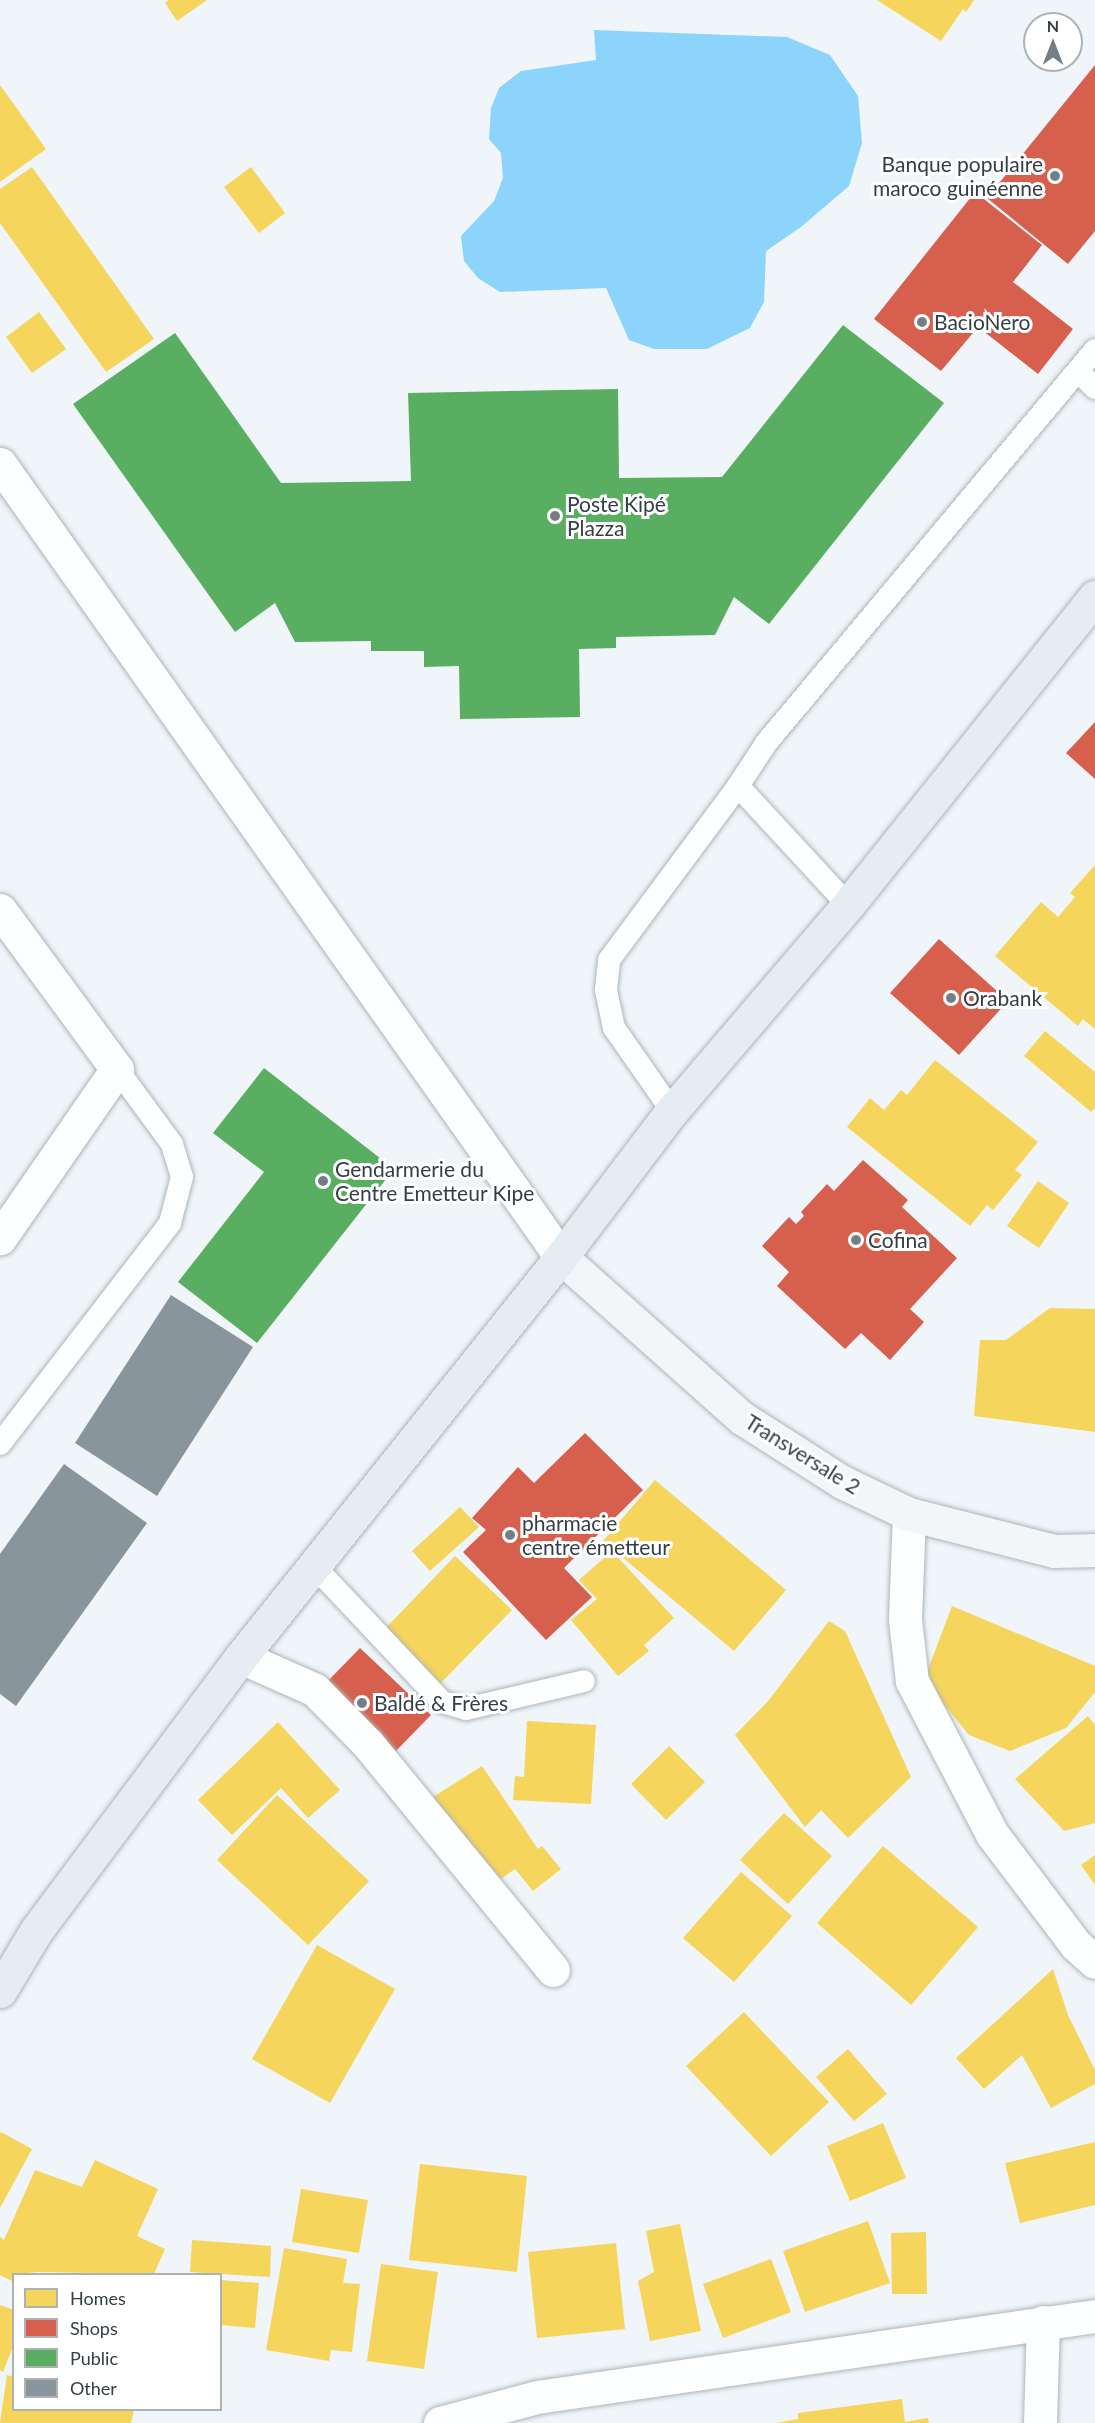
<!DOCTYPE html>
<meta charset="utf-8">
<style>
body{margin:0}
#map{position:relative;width:1095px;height:2423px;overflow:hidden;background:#eff5f9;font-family:Lato,sans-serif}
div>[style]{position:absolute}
.water>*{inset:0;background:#8cd4fc}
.homes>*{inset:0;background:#f6d55c}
.shops>*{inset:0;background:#d6604d}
.public>*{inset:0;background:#5aae61}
.building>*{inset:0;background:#88959d}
.roads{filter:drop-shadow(0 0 2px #aeb5ba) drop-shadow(0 0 2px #aeb5ba)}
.lane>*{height:22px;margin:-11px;padding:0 11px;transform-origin:11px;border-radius:11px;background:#fdfefe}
.street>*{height:33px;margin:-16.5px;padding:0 16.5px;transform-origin:16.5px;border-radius:16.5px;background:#fdfefe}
.secondary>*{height:33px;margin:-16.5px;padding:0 16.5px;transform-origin:16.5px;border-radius:16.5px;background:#f2f6f8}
.primary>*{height:33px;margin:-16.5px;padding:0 16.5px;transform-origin:16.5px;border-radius:16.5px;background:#e6edf2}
.dots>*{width:16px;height:16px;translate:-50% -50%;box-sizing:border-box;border:3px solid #fff;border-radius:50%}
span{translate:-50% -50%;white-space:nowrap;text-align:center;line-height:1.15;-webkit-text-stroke:6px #fff;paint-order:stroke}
.poi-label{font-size:21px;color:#333e45}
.right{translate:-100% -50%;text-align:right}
.left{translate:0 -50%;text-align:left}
.street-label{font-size:21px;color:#333e45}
.legend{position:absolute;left:12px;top:2273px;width:210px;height:138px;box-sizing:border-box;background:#fff;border:2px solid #adb2b5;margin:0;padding:8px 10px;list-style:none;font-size:18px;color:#333e45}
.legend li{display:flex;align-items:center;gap:12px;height:30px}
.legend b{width:30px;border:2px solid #adb2b5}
.north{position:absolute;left:1023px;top:12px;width:60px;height:60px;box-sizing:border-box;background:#fff;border:2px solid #adb2b5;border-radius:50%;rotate:0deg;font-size:16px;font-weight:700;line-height:24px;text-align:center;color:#333e45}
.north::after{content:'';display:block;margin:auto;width:21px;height:27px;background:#757e84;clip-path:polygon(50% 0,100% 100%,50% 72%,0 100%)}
</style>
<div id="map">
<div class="water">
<i style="clip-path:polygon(594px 30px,787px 37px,830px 55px,858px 96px,862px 143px,849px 186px,801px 227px,766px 251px,764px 302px,750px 328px,707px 349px,654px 349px,629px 340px,606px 288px,500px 292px,478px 278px,464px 261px,461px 236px,494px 201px,503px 178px,501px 153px,489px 139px,491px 108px,499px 88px,521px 71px,596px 60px)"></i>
</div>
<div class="homes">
<i style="clip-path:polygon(169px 0,207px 0,177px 21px,165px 3px)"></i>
<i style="clip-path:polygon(877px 0,974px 0,966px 12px,963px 9px,941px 41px)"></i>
<i style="clip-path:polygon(0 85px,46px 149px,0 182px)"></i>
<i style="clip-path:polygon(32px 167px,154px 339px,106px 372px,0 223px,0 189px)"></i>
<i style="clip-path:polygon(251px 167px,285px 213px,259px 233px,224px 187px)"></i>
<i style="clip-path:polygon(39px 312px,66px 349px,32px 373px,6px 337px)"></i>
<i style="clip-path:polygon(1095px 865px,1095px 1029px,1083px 1019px,1078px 1026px,995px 956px,1041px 902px,1058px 917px,1075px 897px,1070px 893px)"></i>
<i style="clip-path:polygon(1045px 1031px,1095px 1072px,1095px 1108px,1091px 1112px,1024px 1056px)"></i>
<i style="clip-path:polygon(935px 1060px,1038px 1142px,1015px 1170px,1022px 1175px,993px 1210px,987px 1205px,970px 1226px,847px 1127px,870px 1098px,884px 1110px,901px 1090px,907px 1095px)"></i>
<i style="clip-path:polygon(1038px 1181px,1069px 1203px,1039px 1248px,1007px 1226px)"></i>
<i style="clip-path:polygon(1050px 1308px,1095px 1309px,1095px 1432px,974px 1416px,980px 1340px,1006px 1340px)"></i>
<i style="clip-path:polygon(655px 1480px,786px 1590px,734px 1651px,603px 1541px)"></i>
<i style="clip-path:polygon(460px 1507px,479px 1527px,430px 1571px,412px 1551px)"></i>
<i style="clip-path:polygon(612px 1551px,674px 1618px,644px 1645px,649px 1651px,618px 1676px,571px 1620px,597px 1599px,579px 1580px)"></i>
<i style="clip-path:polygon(455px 1556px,512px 1610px,435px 1689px,379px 1635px)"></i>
<i style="clip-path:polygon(952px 1606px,1095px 1666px,1095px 1692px,1066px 1728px,1010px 1751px,969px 1735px,924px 1680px)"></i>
<i style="clip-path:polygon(829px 1621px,845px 1631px,911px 1777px,848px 1838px,821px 1810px,805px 1827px,735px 1735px,769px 1700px)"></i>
<i style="clip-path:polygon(1088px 1716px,1095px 1725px,1095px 1823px,1064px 1831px,1015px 1779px)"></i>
<i style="clip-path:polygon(527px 1721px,596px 1725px,591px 1804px,513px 1800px,515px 1776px,524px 1777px)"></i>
<i style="clip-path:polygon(278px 1722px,340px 1790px,308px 1818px,281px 1788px,232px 1835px,198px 1800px)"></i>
<i style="clip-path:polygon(669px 1746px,705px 1782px,666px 1820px,631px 1784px)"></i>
<i style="clip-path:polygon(482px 1766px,538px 1849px,542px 1846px,561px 1869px,533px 1891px,515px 1869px,492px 1885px,433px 1797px)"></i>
<i style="clip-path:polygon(277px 1795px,369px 1881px,308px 1945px,217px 1860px)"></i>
<i style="clip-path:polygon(784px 1813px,832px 1856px,788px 1904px,740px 1860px)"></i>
<i style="clip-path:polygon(883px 1846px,978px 1927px,911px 2005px,817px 1923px)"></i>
<i style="clip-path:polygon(1095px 1855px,1095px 1885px,1081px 1865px)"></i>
<i style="clip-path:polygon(741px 1872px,792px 1916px,734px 1982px,683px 1938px)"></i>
<i style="clip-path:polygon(317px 1945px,395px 1989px,330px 2103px,252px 2059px)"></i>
<i style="clip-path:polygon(1053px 1969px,1068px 2015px,1095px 2070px,1095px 2084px,1051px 2108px,1022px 2055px,984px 2089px,956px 2058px)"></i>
<i style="clip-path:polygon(744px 2012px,829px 2102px,771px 2156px,686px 2066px)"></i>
<i style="clip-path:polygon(848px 2049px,887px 2094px,854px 2121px,816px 2077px)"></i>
<i style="clip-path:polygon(883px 2123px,906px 2178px,850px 2201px,827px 2146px)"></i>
<i style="clip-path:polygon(1px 2132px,32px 2149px,0 2208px,0 2134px)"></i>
<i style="clip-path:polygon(1095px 2142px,1095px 2205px,1020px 2223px,1005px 2163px)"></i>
<i style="clip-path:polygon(95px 2160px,158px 2189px,137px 2236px,165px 2249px,154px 2274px,37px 2272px,14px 2274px,14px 2282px,0 2275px,0 2237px,4px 2240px,35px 2170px,82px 2187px)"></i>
<i style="clip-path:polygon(420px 2164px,527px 2176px,517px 2272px,409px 2260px)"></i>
<i style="clip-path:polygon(301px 2189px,368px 2200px,359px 2253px,292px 2242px)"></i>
<i style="clip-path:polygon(868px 2221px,890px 2283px,805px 2312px,783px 2251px)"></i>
<i style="clip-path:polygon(680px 2224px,701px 2331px,650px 2341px,638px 2281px,654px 2272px,646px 2231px)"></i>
<i style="clip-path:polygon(926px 2232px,927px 2294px,892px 2294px,891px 2233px)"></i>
<i style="clip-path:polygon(192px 2240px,271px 2246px,270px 2277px,190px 2272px)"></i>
<i style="clip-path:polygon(616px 2243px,625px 2329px,537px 2338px,528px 2252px)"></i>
<i style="clip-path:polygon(284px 2248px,347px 2259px,343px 2283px,360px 2284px,352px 2352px,331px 2350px,329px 2361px,266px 2350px)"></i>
<i style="clip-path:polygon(771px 2259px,791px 2312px,723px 2338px,703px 2284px)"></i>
<i style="clip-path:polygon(381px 2264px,438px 2272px,424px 2369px,367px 2361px)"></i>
<i style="clip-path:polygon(220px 2280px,259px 2283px,255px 2328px,220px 2325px)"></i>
<i style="clip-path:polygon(0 2305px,14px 2310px,14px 2344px,3px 2372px,0 2370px)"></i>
<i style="clip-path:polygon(7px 2375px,14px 2377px,14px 2410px,134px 2410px,131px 2423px,0 2423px)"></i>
<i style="clip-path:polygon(902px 2399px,905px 2422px,928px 2418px,929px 2423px,777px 2423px,798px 2419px,798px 2413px)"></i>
</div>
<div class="shops">
<i style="clip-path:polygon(1095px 65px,1095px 231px,1068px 264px,987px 198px)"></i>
<i style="clip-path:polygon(975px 192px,1042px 245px,1013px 282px,1073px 329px,1038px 374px,978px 327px,941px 371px,874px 319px)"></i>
<i style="clip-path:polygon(1095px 722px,1095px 779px,1066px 753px)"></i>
<i style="clip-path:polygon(939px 939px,1008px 1001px,959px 1055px,890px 993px)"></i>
<i style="clip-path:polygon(863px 1160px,908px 1200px,902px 1207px,957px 1258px,910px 1309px,924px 1322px,890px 1360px,861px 1333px,845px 1349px,777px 1286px,789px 1272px,762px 1246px,789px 1217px,796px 1224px,804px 1216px,801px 1212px,827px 1184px,834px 1191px)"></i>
<i style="clip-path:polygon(585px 1433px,643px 1490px,564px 1568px,592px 1597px,546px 1640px,463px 1552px,486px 1530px,472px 1518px,518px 1467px,534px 1483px)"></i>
<i style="clip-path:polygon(360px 1648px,431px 1715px,396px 1751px,325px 1684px)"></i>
</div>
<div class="public">
<i style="clip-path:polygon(843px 325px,944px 403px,769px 624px,734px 597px,715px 635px,616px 637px,616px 648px,579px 649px,580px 717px,460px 719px,459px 666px,424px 667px,424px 651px,371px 651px,371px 641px,295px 642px,275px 603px,235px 632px,73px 404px,175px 333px,281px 483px,411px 481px,408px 393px,618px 389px,619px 478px,722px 477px)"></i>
<i style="clip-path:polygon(264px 1068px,394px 1169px,257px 1343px,178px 1282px,264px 1172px,213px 1133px)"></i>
</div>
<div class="building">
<i style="clip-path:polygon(171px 1295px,253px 1347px,157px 1496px,75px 1443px)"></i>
<i style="clip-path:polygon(64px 1464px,147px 1523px,16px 1706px,0 1694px,0 1554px)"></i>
</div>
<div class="roads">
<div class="lane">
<i style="left:1078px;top:371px;width:24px;rotate:45deg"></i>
<i style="left:848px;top:905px;width:162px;rotate:-132.7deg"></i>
<i style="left:738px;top:786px;width:53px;rotate:-56.6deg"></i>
<i style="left:767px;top:742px;width:511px;rotate:-50.08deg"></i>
<i style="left:672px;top:1111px;width:101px;rotate:-124.9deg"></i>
<i style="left:614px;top:1028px;width:39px;rotate:-102deg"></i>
<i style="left:606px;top:990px;width:30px;rotate:-84deg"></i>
<i style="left:609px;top:960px;width:217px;rotate:-53.4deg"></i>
<i style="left:0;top:1444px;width:279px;rotate:-52.4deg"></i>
<i style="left:170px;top:1223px;width:48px;rotate:-75.4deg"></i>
<i style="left:182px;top:1177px;width:34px;rotate:-107deg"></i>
<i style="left:172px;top:1144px;width:93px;rotate:-126.3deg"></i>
<i style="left:314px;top:1566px;width:187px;rotate:46.7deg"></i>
<i style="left:442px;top:1702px;width:25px;rotate:16deg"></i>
<i style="left:466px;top:1709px;width:121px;rotate:-13.3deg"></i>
</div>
<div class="street">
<i style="left:0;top:464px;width:971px;rotate:54.72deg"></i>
<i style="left:0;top:910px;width:197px;rotate:53.7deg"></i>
<i style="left:117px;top:1069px;width:206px;rotate:124.7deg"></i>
<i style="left:909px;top:1514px;width:106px;rotate:92.2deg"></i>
<i style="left:905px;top:1620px;width:61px;rotate:83.5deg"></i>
<i style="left:912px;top:1681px;width:173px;rotate:62.4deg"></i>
<i style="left:992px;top:1834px;width:139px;rotate:52.9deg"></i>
<i style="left:1076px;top:1945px;width:25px;rotate:42deg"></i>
<i style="left:241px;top:1657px;width:81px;rotate:24deg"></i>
<i style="left:315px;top:1690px;width:76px;rotate:45.5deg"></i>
<i style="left:368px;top:1744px;width:292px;rotate:50.7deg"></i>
<i style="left:440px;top:2423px;width:100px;rotate:-15deg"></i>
<i style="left:537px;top:2397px;width:564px;rotate:-8.26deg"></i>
<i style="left:1040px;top:2423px;width:101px;rotate:-88.3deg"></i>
</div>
<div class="secondary">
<i style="left:561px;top:1257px;width:242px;rotate:41.7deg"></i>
<i style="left:742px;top:1418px;width:119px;rotate:32.6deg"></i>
<i style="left:842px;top:1482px;width:74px;rotate:25.5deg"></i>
<i style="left:909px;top:1514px;width:150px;rotate:14.3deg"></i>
<i style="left:1054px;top:1551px;width:41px;rotate:-1.4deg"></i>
</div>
<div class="primary">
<i style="left:0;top:1991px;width:70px;rotate:-59deg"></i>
<i style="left:36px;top:1931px;width:342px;rotate:-53.2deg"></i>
<i style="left:241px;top:1657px;width:512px;rotate:-51.34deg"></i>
<i style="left:561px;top:1257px;width:183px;rotate:-52.8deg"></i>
<i style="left:672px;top:1111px;width:271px;rotate:-49.5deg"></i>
<i style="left:848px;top:905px;width:395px;rotate:-51.3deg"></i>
</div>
</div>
<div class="dots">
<i style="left:1055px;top:176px;background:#757e84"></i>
<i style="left:922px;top:322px;background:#757e84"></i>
<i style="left:555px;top:516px;background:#757e84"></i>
<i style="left:951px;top:998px;background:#757e84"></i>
<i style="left:323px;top:1181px;background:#757e84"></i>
<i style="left:856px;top:1240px;background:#757e84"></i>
<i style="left:510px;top:1535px;background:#757e84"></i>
<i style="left:362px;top:1703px;background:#757e84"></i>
</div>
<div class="poi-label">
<span class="right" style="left:1043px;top:176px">Banque populaire<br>maroco guinéenne</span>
<span class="left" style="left:934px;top:322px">BacioNero</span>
<span class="left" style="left:567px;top:516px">Poste Kipé<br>Plazza</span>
<span class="left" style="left:963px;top:998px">Orabank</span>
<span class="left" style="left:335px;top:1181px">Gendarmerie du<br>Centre Emetteur Kipe</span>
<span class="left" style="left:868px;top:1240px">Cofina</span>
<span class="left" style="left:522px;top:1535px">pharmacie<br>centre émetteur</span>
<span class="left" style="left:374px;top:1703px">Baldé &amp; Frères</span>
</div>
<div class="street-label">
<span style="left:803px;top:1454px;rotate:32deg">Transversale 2</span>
</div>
<ul class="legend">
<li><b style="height:16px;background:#f6d55c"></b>Homes</li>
<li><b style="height:16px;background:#d6604d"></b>Shops</li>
<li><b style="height:16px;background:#5aae61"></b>Public</li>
<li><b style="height:16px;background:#88959d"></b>Other</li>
</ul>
<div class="north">N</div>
</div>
